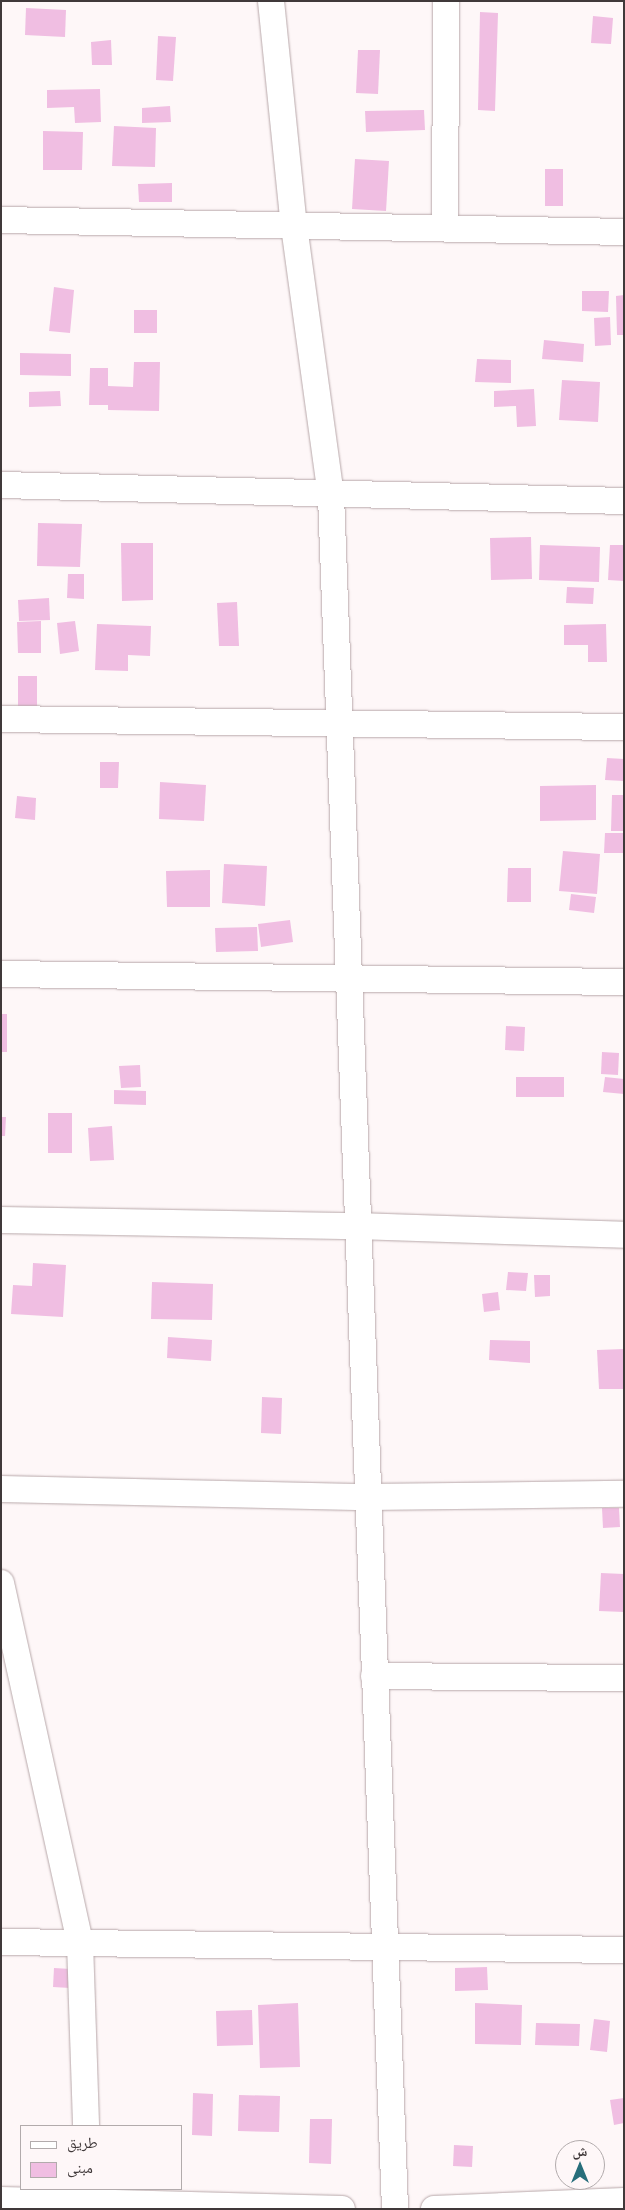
<!DOCTYPE html>
<meta charset="utf-8">
<style>
body{margin:0}
#map{position:relative;width:625px;height:2210px;overflow:hidden;background:#fef7f8;font-family:Poppins,"Noto Naskh Arabic",sans-serif}
div>[style]{position:absolute}
.building>*{inset:0;background:#f0bee2}
.roads{filter:drop-shadow(0 0 1px #b8a8aa) drop-shadow(0 0 1px #b8a8aa)}
.minor>*{height:26px;margin:-13px;padding:0 13px;transform-origin:13px;border-radius:13px;background:#fff}
span{translate:-50% -50%;white-space:nowrap;text-align:center;line-height:1.15;-webkit-text-stroke:4px #fef7f8;paint-order:stroke}
.frame{position:absolute;inset:0;border:2px solid #40393a;pointer-events:none}
.legend{position:absolute;left:20px;top:2125px;width:162px;height:65px;box-sizing:border-box;background:#fef7f8;border:1px solid #b2abac;margin:0;padding:6px 9px;list-style:none;font-size:15px;color:#40393a}
.legend li{display:flex;align-items:center;gap:10px;height:25px}
.legend b{width:25px;border:1px solid #b2abac}
.north{position:absolute;left:555px;top:2140px;width:50px;height:50px;box-sizing:border-box;background:#fef7f8;border:1px solid #b2abac;border-radius:50%;rotate:0deg;font-size:14px;font-weight:700;line-height:20px;text-align:center;color:#40393a}
.north::after{content:'';display:block;margin:auto;width:18px;height:22px;background:#276e7b;clip-path:polygon(50% 0,100% 100%,50% 72%,0 100%)}
</style>
<div id="map">
<div class="building">
<i style="clip-path:polygon(26px 8px,66px 10px,65px 37px,25px 35px)"></i>
<i style="clip-path:polygon(480px 12px,498px 13px,495px 111px,478px 110px)"></i>
<i style="clip-path:polygon(593px 16px,613px 18px,611px 44px,591px 43px)"></i>
<i style="clip-path:polygon(158px 36px,176px 37px,173px 81px,156px 80px)"></i>
<i style="clip-path:polygon(111px 40px,112px 65px,92px 65px,91px 42px)"></i>
<i style="clip-path:polygon(358px 50px,380px 50px,378px 94px,356px 93px)"></i>
<i style="clip-path:polygon(100px 89px,101px 122px,75px 123px,74px 107px,47px 108px,47px 90px)"></i>
<i style="clip-path:polygon(170px 106px,171px 122px,142px 123px,142px 108px)"></i>
<i style="clip-path:polygon(424px 110px,425px 130px,366px 132px,365px 111px)"></i>
<i style="clip-path:polygon(114px 126px,156px 128px,155px 167px,112px 166px)"></i>
<i style="clip-path:polygon(43px 131px,83px 132px,82px 170px,43px 170px)"></i>
<i style="clip-path:polygon(355px 159px,389px 161px,386px 211px,352px 209px)"></i>
<i style="clip-path:polygon(545px 169px,563px 169px,563px 206px,545px 206px)"></i>
<i style="clip-path:polygon(172px 183px,172px 202px,139px 202px,138px 184px)"></i>
<i style="clip-path:polygon(54px 287px,74px 290px,70px 333px,49px 331px)"></i>
<i style="clip-path:polygon(582px 291px,609px 291px,608px 312px,582px 311px)"></i>
<i style="clip-path:polygon(624px 295px,624px 335px,617px 335px,616px 296px)"></i>
<i style="clip-path:polygon(134px 310px,157px 310px,157px 333px,134px 333px)"></i>
<i style="clip-path:polygon(610px 317px,611px 345px,595px 346px,594px 318px)"></i>
<i style="clip-path:polygon(544px 340px,584px 344px,583px 362px,542px 359px)"></i>
<i style="clip-path:polygon(20px 353px,71px 354px,71px 376px,20px 375px)"></i>
<i style="clip-path:polygon(477px 359px,511px 360px,511px 383px,475px 382px)"></i>
<i style="clip-path:polygon(134px 362px,160px 362px,159px 411px,108px 410px,108px 405px,89px 405px,90px 368px,108px 368px,108px 393px,108px 386px,133px 387px)"></i>
<i style="clip-path:polygon(562px 380px,600px 382px,598px 422px,559px 420px)"></i>
<i style="clip-path:polygon(534px 389px,536px 426px,517px 427px,516px 406px,494px 407px,494px 391px)"></i>
<i style="clip-path:polygon(60px 391px,61px 406px,29px 407px,29px 392px)"></i>
<i style="clip-path:polygon(38px 523px,82px 524px,80px 567px,37px 566px)"></i>
<i style="clip-path:polygon(531px 537px,532px 579px,491px 580px,490px 538px)"></i>
<i style="clip-path:polygon(121px 543px,153px 543px,153px 600px,122px 601px)"></i>
<i style="clip-path:polygon(540px 545px,600px 547px,599px 582px,539px 580px)"></i>
<i style="clip-path:polygon(610px 545px,624px 545px,624px 581px,608px 580px)"></i>
<i style="clip-path:polygon(68px 574px,84px 574px,84px 599px,67px 598px)"></i>
<i style="clip-path:polygon(567px 587px,594px 588px,593px 604px,566px 603px)"></i>
<i style="clip-path:polygon(49px 598px,50px 620px,19px 621px,18px 600px)"></i>
<i style="clip-path:polygon(237px 602px,239px 646px,219px 646px,217px 603px)"></i>
<i style="clip-path:polygon(41px 621px,41px 653px,18px 653px,17px 622px)"></i>
<i style="clip-path:polygon(75px 621px,79px 651px,60px 654px,57px 623px)"></i>
<i style="clip-path:polygon(97px 624px,151px 626px,150px 656px,128px 655px,128px 671px,95px 670px)"></i>
<i style="clip-path:polygon(606px 624px,607px 662px,588px 662px,588px 645px,564px 645px,564px 625px)"></i>
<i style="clip-path:polygon(18px 676px,37px 676px,37px 706px,18px 706px)"></i>
<i style="clip-path:polygon(607px 758px,624px 759px,624px 781px,605px 780px)"></i>
<i style="clip-path:polygon(100px 762px,119px 762px,118px 788px,100px 788px)"></i>
<i style="clip-path:polygon(160px 782px,206px 785px,204px 821px,159px 819px)"></i>
<i style="clip-path:polygon(596px 785px,596px 820px,540px 821px,540px 786px)"></i>
<i style="clip-path:polygon(612px 795px,624px 795px,624px 831px,611px 831px)"></i>
<i style="clip-path:polygon(17px 796px,36px 798px,35px 820px,15px 818px)"></i>
<i style="clip-path:polygon(605px 833px,624px 833px,624px 853px,604px 853px)"></i>
<i style="clip-path:polygon(563px 851px,600px 854px,597px 894px,559px 891px)"></i>
<i style="clip-path:polygon(224px 864px,267px 866px,265px 906px,222px 903px)"></i>
<i style="clip-path:polygon(508px 868px,531px 868px,531px 902px,507px 902px)"></i>
<i style="clip-path:polygon(210px 870px,210px 907px,167px 907px,166px 871px)"></i>
<i style="clip-path:polygon(571px 894px,596px 897px,594px 913px,569px 910px)"></i>
<i style="clip-path:polygon(290px 920px,293px 942px,261px 947px,258px 924px)"></i>
<i style="clip-path:polygon(257px 927px,258px 951px,216px 952px,215px 928px)"></i>
<i style="clip-path:polygon(1px 1014px,7px 1014px,7px 1052px,1px 1052px)"></i>
<i style="clip-path:polygon(506px 1026px,525px 1027px,524px 1051px,505px 1050px)"></i>
<i style="clip-path:polygon(602px 1052px,619px 1053px,618px 1075px,601px 1074px)"></i>
<i style="clip-path:polygon(140px 1065px,141px 1087px,121px 1088px,119px 1066px)"></i>
<i style="clip-path:polygon(516px 1077px,564px 1077px,564px 1097px,516px 1097px)"></i>
<i style="clip-path:polygon(605px 1077px,624px 1079px,624px 1094px,603px 1092px)"></i>
<i style="clip-path:polygon(114px 1090px,146px 1091px,146px 1105px,114px 1104px)"></i>
<i style="clip-path:polygon(48px 1113px,72px 1113px,72px 1153px,48px 1153px)"></i>
<i style="clip-path:polygon(1px 1117px,6px 1117px,5px 1136px,1px 1136px)"></i>
<i style="clip-path:polygon(112px 1126px,114px 1160px,90px 1161px,88px 1128px)"></i>
<i style="clip-path:polygon(33px 1263px,66px 1265px,63px 1317px,11px 1314px,13px 1285px,32px 1286px)"></i>
<i style="clip-path:polygon(508px 1272px,528px 1273px,526px 1291px,506px 1290px)"></i>
<i style="clip-path:polygon(534px 1275px,550px 1275px,550px 1296px,535px 1297px)"></i>
<i style="clip-path:polygon(152px 1282px,213px 1284px,212px 1320px,151px 1319px)"></i>
<i style="clip-path:polygon(498px 1292px,500px 1310px,484px 1312px,482px 1294px)"></i>
<i style="clip-path:polygon(168px 1337px,212px 1340px,211px 1361px,167px 1358px)"></i>
<i style="clip-path:polygon(490px 1340px,530px 1341px,530px 1363px,489px 1360px)"></i>
<i style="clip-path:polygon(624px 1349px,624px 1389px,599px 1389px,597px 1350px)"></i>
<i style="clip-path:polygon(262px 1397px,282px 1398px,281px 1434px,261px 1433px)"></i>
<i style="clip-path:polygon(602px 1508px,619px 1508px,620px 1527px,603px 1528px)"></i>
<i style="clip-path:polygon(601px 1573px,624px 1574px,624px 1612px,599px 1611px)"></i>
<i style="clip-path:polygon(487px 1967px,488px 1990px,455px 1991px,455px 1968px)"></i>
<i style="clip-path:polygon(54px 1968px,71px 1969px,70px 1988px,53px 1987px)"></i>
<i style="clip-path:polygon(298px 2003px,300px 2067px,260px 2068px,258px 2005px)"></i>
<i style="clip-path:polygon(475px 2003px,522px 2005px,521px 2045px,475px 2044px)"></i>
<i style="clip-path:polygon(252px 2010px,253px 2045px,217px 2046px,216px 2011px)"></i>
<i style="clip-path:polygon(594px 2019px,610px 2021px,607px 2052px,590px 2050px)"></i>
<i style="clip-path:polygon(536px 2023px,580px 2024px,579px 2046px,535px 2045px)"></i>
<i style="clip-path:polygon(193px 2093px,213px 2094px,212px 2136px,192px 2135px)"></i>
<i style="clip-path:polygon(239px 2095px,280px 2096px,279px 2132px,238px 2131px)"></i>
<i style="clip-path:polygon(624px 2098px,624px 2123px,614px 2125px,610px 2100px)"></i>
<i style="clip-path:polygon(310px 2119px,332px 2119px,331px 2164px,309px 2163px)"></i>
<i style="clip-path:polygon(454px 2145px,473px 2146px,472px 2167px,453px 2166px)"></i>
</div>
<div class="roads">
<div class="minor">
<i style="left:271px;top:1px;width:226px;rotate:84.2deg"></i>
<i style="left:294px;top:226px;width:273px;rotate:82.2deg"></i>
<i style="left:331px;top:496px;width:1714px;rotate:87.86deg"></i>
<i style="left:1px;top:220px;width:623px;rotate:1.1deg"></i>
<i style="left:445px;top:226px;width:225px;rotate:-89.7deg"></i>
<i style="left:1px;top:485px;width:623px;rotate:1.47deg"></i>
<i style="left:1px;top:719px;width:623px;rotate:0.74deg"></i>
<i style="left:1px;top:974px;width:623px;rotate:0.74deg"></i>
<i style="left:1px;top:1220px;width:356px;rotate:1deg"></i>
<i style="left:357px;top:1226px;width:267px;rotate:1.9deg"></i>
<i style="left:1px;top:1489px;width:366px;rotate:1.3deg"></i>
<i style="left:367px;top:1497px;width:257px;rotate:-0.7deg"></i>
<i style="left:1px;top:1583px;width:369px;rotate:77.6deg"></i>
<i style="left:80px;top:1943px;width:183px;rotate:88.1deg"></i>
<i style="left:374px;top:1676px;width:250px;rotate:0.5deg"></i>
<i style="left:1px;top:1942px;width:623px;rotate:0.74deg"></i>
<i style="left:1px;top:2200px;width:341px;rotate:1.5deg"></i>
<i style="left:434px;top:2209px;width:190px;rotate:-2.4deg"></i>
</div>
</div>
<div class="frame"></div>
<ul class="legend">
<li><b style="height:6px;background:#fff"></b>طريق</li>
<li><b style="height:14px;background:#f0bee2"></b>مبنى</li>
</ul>
<div class="north">ش</div>
</div>
